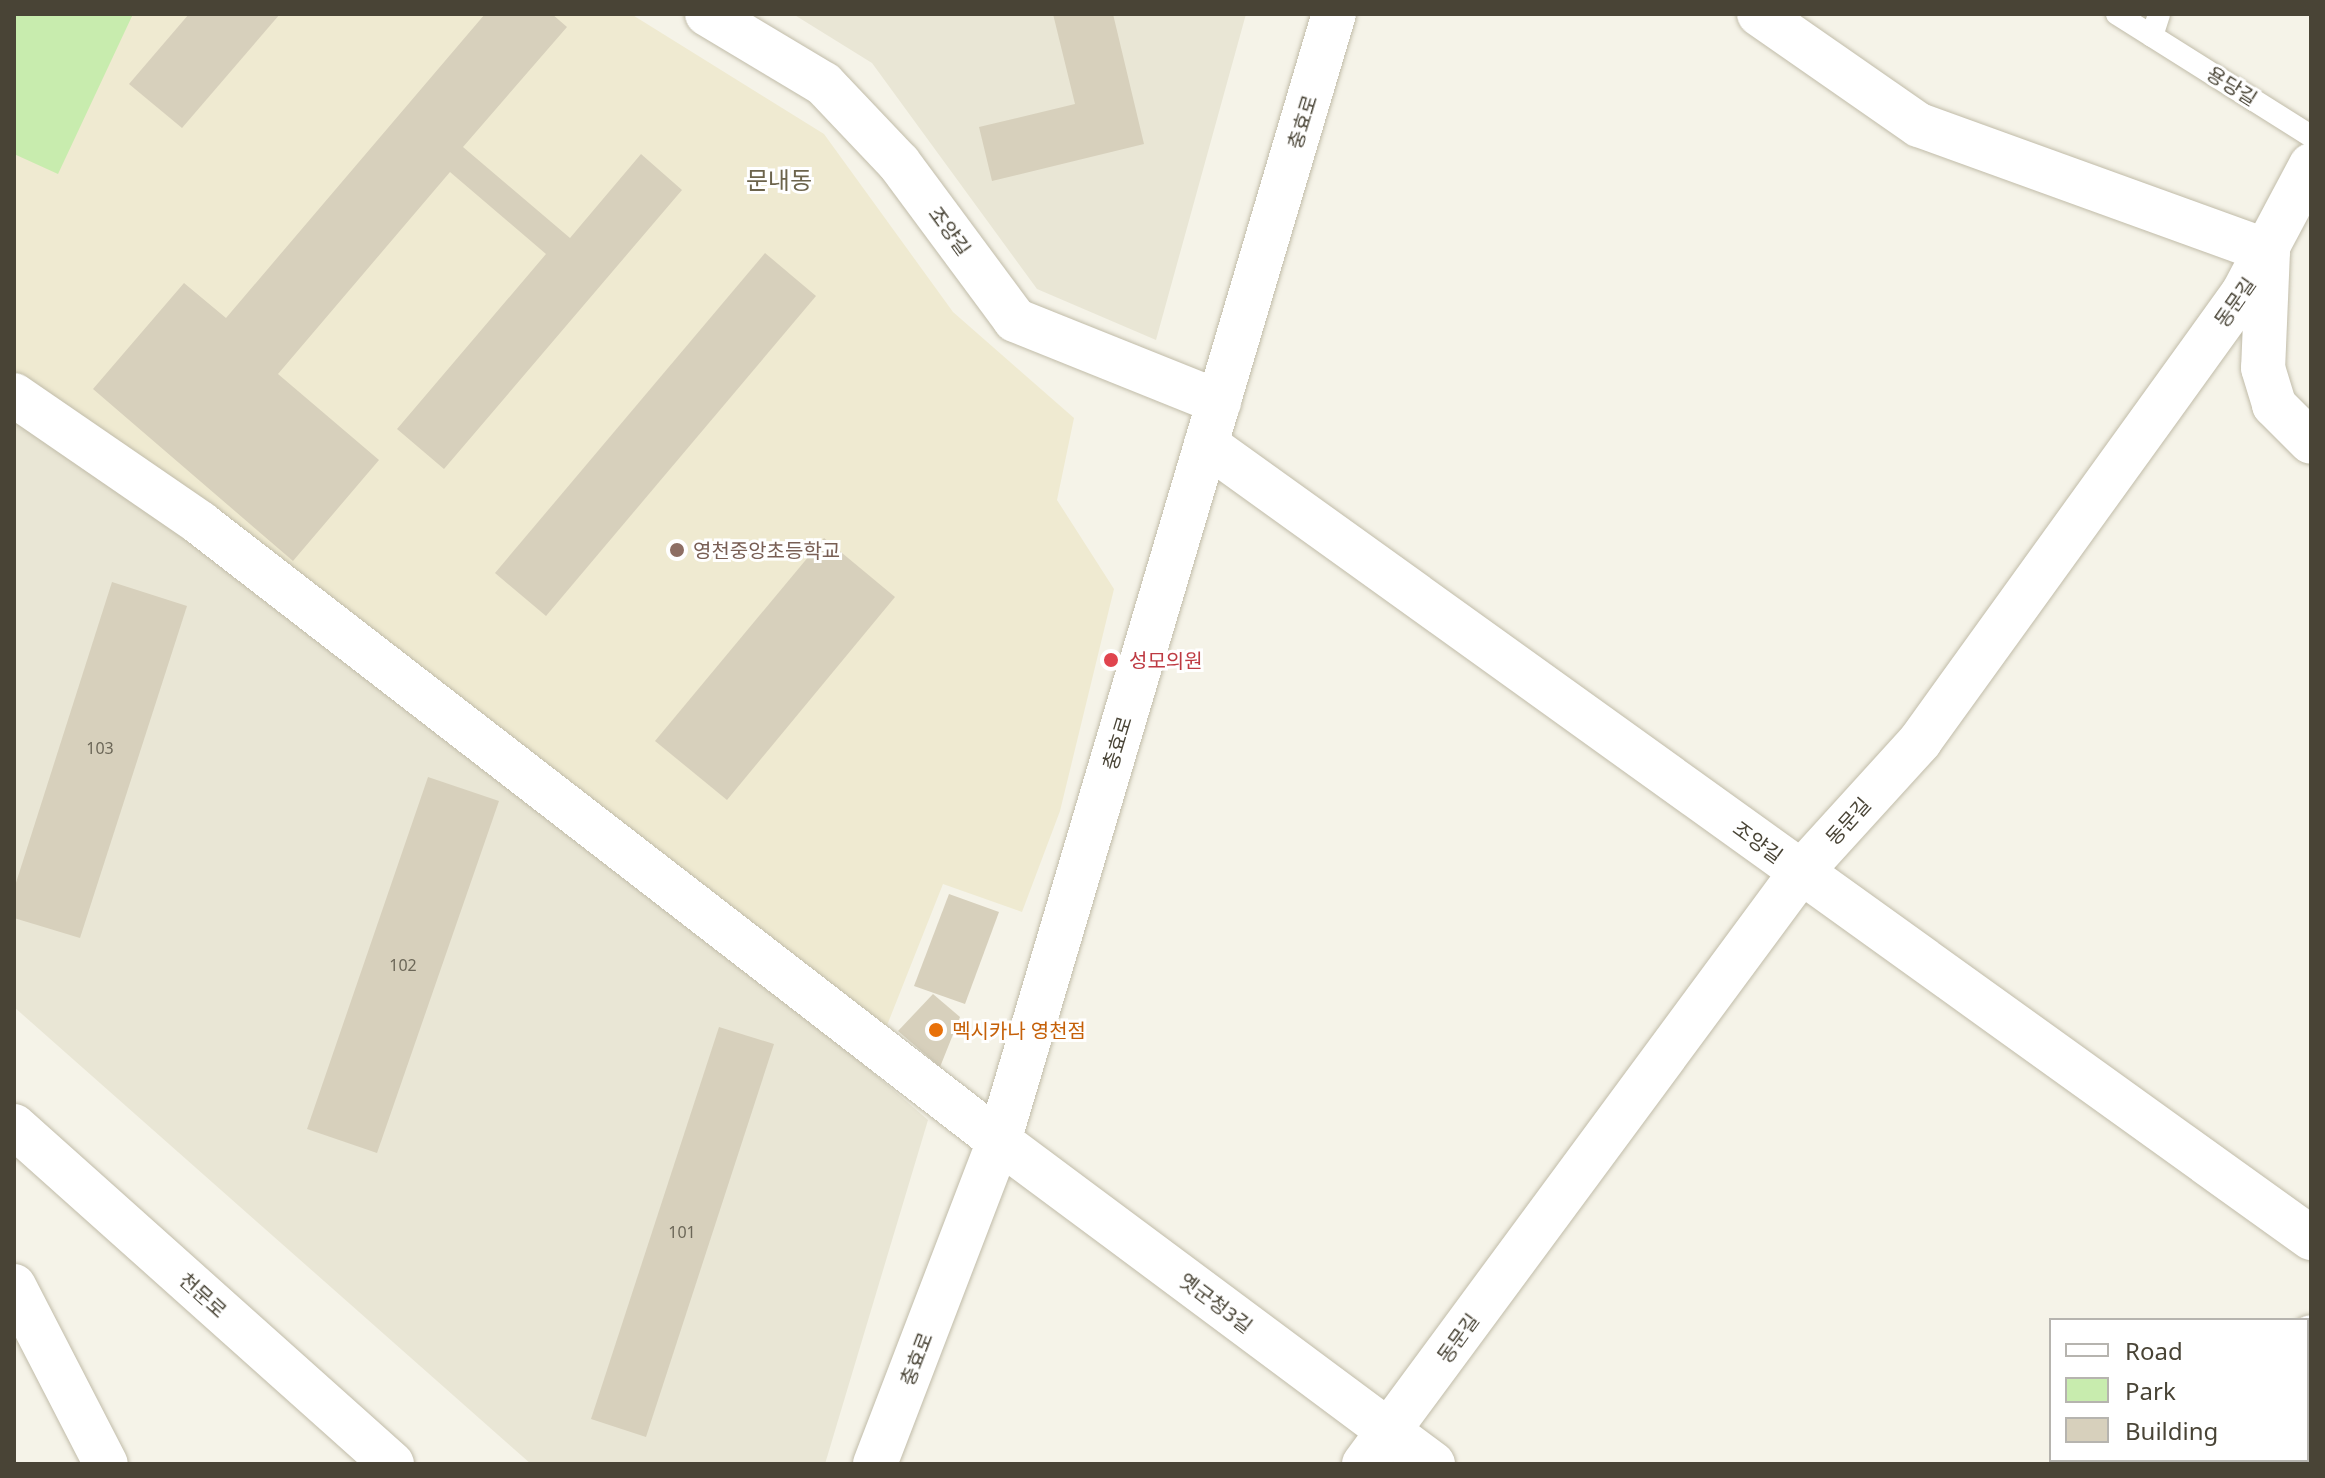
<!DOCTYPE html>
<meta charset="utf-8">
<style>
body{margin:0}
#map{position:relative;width:2325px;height:1478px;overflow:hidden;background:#f5f3e8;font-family:"Noto Sans","Noto Sans KR",sans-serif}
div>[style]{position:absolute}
.residential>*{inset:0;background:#e9e6d5}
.education>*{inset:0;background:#efead1}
.green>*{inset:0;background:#c8ecae}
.building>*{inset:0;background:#d7d0bc}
.roads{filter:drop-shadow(0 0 2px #c1bca9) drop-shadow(0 0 2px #c1bca9)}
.service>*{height:22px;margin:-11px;padding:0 11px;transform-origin:11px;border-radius:11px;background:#fff}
.minor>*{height:44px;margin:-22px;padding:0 22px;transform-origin:22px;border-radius:22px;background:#fff}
.tertiary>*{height:44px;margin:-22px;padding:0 22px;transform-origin:22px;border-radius:22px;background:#fff}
.dots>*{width:22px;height:22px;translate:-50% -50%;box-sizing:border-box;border:4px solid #fff;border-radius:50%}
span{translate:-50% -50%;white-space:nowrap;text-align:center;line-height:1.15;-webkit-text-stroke:6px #fff;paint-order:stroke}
.number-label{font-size:16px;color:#6c6758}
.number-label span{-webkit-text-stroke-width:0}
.street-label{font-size:20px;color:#494436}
.education-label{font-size:20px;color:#785e54}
.left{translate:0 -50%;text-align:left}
.health-label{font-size:20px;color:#be3a42}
.food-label{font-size:20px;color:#c56008}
.quarter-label{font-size:24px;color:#6c644c}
.frame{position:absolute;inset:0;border:16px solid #494436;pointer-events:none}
.legend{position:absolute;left:2049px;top:1318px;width:260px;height:144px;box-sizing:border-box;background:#fff;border:2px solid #b6b4af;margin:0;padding:10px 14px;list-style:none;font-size:24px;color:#494436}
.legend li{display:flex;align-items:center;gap:16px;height:40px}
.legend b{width:40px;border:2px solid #b6b4af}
</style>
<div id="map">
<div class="residential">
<i style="clip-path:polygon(793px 14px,1246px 14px,1156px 340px,1037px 289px,872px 63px)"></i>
<i style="clip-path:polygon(14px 376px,882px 1038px,870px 1070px,928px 1120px,825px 1464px,531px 1464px,14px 1007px)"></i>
</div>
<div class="education">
<i style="clip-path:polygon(14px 14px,631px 14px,824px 134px,953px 312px,1074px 418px,1057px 500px,1114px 589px,1060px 811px,1022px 912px,943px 884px,882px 1038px,14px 376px)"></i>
</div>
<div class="green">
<i style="clip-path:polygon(14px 14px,133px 14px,58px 174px,14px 154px)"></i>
</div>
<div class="building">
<i style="clip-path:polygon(189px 14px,280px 14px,182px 128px,129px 84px)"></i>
<i style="clip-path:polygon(485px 14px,552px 14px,567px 27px,463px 147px,570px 238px,641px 154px,682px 190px,444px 469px,397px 429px,546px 254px,450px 172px,278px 374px,379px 460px,293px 561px,93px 389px,184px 283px,226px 318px)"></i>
<i style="clip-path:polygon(1053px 14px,1113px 14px,1144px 144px,992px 181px,979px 127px,1075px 104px)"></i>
<i style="clip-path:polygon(765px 253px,816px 296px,546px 616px,495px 573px)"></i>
<i style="clip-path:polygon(824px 538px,895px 597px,727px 800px,655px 741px)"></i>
<i style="clip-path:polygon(112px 582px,187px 606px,80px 938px,14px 918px,14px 889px)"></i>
<i style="clip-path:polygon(428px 777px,499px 801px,377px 1153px,307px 1129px)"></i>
<i style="clip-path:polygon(949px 894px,999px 912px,965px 1004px,914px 986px)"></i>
<i style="clip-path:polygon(933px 994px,960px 1017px,940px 1067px,898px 1031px)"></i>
<i style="clip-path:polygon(719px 1027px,774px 1044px,646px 1437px,591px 1419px)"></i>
</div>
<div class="roads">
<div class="service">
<i style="left:2117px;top:14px;width:229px;rotate:32.2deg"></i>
<i style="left:2152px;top:36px;width:23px;rotate:-72deg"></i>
</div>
<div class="minor">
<i style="left:707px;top:14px;width:136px;rotate:30.9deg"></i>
<i style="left:824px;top:84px;width:109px;rotate:46.5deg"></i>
<i style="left:899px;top:163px;width:195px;rotate:53.5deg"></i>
<i style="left:1015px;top:320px;width:220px;rotate:21.9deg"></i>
<i style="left:1759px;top:14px;width:195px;rotate:34.8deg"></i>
<i style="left:1919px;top:125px;width:371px;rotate:19.9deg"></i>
<i style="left:2268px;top:251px;width:117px;rotate:92.4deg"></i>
<i style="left:2263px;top:368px;width:39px;rotate:73deg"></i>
<i style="left:2274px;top:405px;width:52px;rotate:45deg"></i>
<i style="left:14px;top:395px;width:226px;rotate:34.5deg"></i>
<i style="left:200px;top:523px;width:1010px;rotate:37.72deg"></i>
<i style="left:999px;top:1141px;width:541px;rotate:36.66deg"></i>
<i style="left:1206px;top:444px;width:1361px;rotate:35.7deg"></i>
<i style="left:14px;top:1286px;width:200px;rotate:62.7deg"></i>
<i style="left:2307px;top:1342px;width:6px;rotate:-51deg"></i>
<i style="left:1364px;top:1464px;width:736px;rotate:-53.57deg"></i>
<i style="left:1801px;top:872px;width:177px;rotate:-47.7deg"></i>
<i style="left:1920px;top:741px;width:552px;rotate:-54.21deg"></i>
<i style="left:2243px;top:293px;width:145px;rotate:-62deg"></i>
<i style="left:2220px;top:1464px;width:4px;rotate:-63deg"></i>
</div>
<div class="tertiary">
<i style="left:14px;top:1126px;width:507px;rotate:41.8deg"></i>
<i style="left:875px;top:1464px;width:346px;rotate:-69deg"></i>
<i style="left:999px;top:1141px;width:1176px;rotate:-73.45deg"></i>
</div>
</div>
<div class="dots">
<i style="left:677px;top:550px;background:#8d6e63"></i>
<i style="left:1111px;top:660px;background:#e0444e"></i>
<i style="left:936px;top:1030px;background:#e8710a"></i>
</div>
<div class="number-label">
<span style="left:100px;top:748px">103</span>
<span style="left:403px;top:965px">102</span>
<span style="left:682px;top:1232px">101</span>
</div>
<div class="street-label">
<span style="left:2232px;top:86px;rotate:32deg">용당길</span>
<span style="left:1302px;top:122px;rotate:-73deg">충효로</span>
<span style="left:950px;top:231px;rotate:54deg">조양길</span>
<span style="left:2235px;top:302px;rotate:-55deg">동문길</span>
<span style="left:1117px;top:743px;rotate:-73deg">충효로</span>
<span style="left:1848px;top:821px;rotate:-48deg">동문길</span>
<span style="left:1758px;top:842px;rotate:36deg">조양길</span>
<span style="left:203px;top:1295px;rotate:42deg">천문로</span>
<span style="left:1216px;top:1303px;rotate:37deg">옛군청3길</span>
<span style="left:1458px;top:1338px;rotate:-54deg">동문길</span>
<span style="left:916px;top:1359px;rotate:-69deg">충효로</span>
</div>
<div class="education-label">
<span class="left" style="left:693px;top:550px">영천중앙초등학교</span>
</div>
<div class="health-label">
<span class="left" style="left:1129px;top:660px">성모의원</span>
</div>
<div class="food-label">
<span class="left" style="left:952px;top:1030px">멕시카나 영천점</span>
</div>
<div class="quarter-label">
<span style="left:779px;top:180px">문내동</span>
</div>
<div class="frame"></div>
<ul class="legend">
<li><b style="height:10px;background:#fff"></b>Road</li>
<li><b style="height:22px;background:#c8ecae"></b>Park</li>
<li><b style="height:22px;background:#d7d0bc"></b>Building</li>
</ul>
</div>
